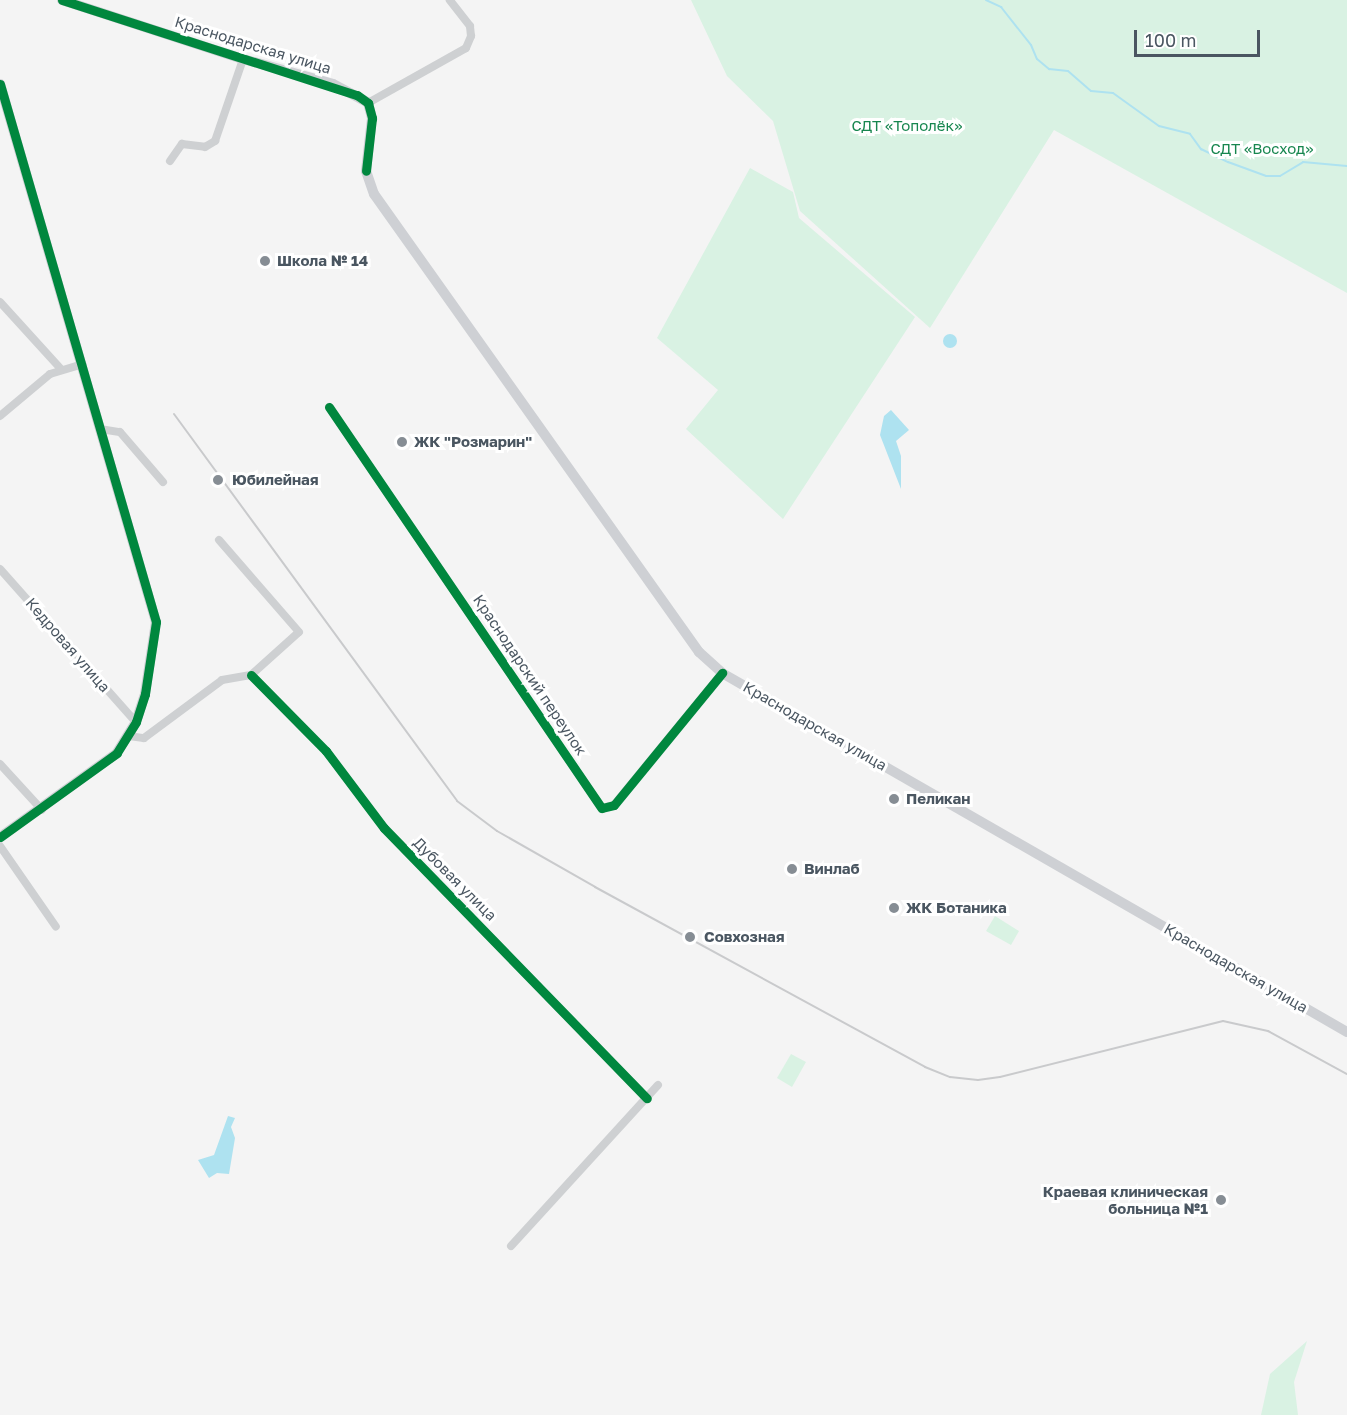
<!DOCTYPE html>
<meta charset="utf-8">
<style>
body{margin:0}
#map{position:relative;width:1347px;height:1415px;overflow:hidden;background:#f4f4f4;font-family:"Golos Text",sans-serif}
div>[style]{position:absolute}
.green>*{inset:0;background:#d9f2e3}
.water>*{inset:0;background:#aee2f0}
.round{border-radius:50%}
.stream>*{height:2px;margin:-1px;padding:0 1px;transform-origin:1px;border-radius:1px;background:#aee2f0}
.street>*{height:8px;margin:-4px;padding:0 4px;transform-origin:4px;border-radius:4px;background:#ced0d2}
.secondary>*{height:10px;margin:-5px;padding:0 5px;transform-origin:5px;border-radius:5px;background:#ced0d4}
.rail>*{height:2px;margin:-1px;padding:0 1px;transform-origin:1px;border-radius:1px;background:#c9cacc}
.cycleway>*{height:9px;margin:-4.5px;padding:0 4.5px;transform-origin:4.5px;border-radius:4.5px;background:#00873e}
.dots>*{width:16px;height:16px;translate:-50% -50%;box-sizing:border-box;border:3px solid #fff;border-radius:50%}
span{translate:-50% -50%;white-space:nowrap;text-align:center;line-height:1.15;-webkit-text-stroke:6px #fff;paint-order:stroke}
.street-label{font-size:15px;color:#4a5661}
.park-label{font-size:15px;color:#17864f}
.poi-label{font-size:15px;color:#4a5661;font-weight:700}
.left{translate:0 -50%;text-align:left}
.right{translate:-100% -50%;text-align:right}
.scale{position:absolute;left:1134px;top:30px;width:126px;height:27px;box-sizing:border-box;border:3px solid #4a5661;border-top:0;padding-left:8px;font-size:18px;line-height:21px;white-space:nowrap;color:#4a5661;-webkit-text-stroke:4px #fff;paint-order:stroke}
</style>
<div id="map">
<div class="green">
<i style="clip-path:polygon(691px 0,1347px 0,1347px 293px,1054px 130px,930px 328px,800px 211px,773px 121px,727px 76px)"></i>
<i style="clip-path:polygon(750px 168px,793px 192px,799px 218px,915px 317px,783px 519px,686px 429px,718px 390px,657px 338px)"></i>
<i style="clip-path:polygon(995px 916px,1019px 931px,1011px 945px,986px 931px)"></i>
<i style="clip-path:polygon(791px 1054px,806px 1062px,792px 1087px,777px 1078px)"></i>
<i style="clip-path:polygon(1307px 1341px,1294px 1382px,1298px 1415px,1261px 1415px,1270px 1374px)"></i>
</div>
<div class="water">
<i class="round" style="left:943px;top:334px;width:14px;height:14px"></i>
<i style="clip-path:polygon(891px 410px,909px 430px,896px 441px,901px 456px,901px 489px,880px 435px,884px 416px)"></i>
<i style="clip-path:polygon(228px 1116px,235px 1118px,231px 1127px,235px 1138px,229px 1174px,217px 1173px,209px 1178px,198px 1160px,214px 1155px)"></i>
</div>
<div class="stream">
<i style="left:986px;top:0;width:17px;rotate:25deg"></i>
<i style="left:1001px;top:7px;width:48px;rotate:51.7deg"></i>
<i style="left:1031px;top:45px;width:15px;rotate:67deg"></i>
<i style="left:1037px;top:59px;width:16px;rotate:40deg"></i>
<i style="left:1049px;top:69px;width:19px;rotate:6deg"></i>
<i style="left:1068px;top:71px;width:30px;rotate:41deg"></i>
<i style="left:1091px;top:91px;width:22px;rotate:5deg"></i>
<i style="left:1113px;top:93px;width:57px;rotate:35.7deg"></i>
<i style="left:1159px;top:126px;width:32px;rotate:14deg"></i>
<i style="left:1190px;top:134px;width:19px;rotate:54deg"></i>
<i style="left:1201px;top:149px;width:30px;rotate:26deg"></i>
<i style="left:1228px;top:162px;width:40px;rotate:20.2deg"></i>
<i style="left:1266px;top:176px;width:14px"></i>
<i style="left:1280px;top:176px;width:27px;rotate:-31deg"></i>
<i style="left:1303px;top:162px;width:44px;rotate:5.2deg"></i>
</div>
<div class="street">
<i style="left:368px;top:103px;width:112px;rotate:-29.3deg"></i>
<i style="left:466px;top:48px;width:13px;rotate:-67deg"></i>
<i style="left:471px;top:36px;width:10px;rotate:-96deg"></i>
<i style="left:470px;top:26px;width:33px;rotate:-128deg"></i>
<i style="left:170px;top:161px;width:21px;rotate:-55deg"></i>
<i style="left:182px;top:144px;width:23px;rotate:7deg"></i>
<i style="left:205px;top:147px;width:12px;rotate:-31deg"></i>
<i style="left:215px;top:141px;width:87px;rotate:-71.1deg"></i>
<i style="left:0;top:302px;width:89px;rotate:47.7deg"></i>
<i style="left:329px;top:407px;width:485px;rotate:55.8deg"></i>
<i style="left:602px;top:808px;width:12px;rotate:-14deg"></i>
<i style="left:614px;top:805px;width:171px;rotate:-50.7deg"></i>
<i style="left:0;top:416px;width:65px;rotate:-40deg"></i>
<i style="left:50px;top:374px;width:34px;rotate:-17deg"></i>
<i style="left:100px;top:429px;width:20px;rotate:9deg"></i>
<i style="left:120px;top:432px;width:66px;rotate:49.3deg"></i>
<i style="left:0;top:569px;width:205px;rotate:48.4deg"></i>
<i style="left:251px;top:675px;width:107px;rotate:45.4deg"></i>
<i style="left:326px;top:751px;width:96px;rotate:53deg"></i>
<i style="left:384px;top:828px;width:377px;rotate:45.8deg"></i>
<i style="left:129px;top:736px;width:15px;rotate:8deg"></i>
<i style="left:144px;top:738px;width:97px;rotate:-36.6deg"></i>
<i style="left:222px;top:680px;width:29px;rotate:-10deg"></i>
<i style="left:251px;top:675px;width:64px;rotate:-41.9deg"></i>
<i style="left:299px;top:632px;width:122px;rotate:-131deg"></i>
<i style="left:0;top:764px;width:62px;rotate:47.6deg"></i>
<i style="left:0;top:846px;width:98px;rotate:55.3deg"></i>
<i style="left:511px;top:1246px;width:218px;rotate:-47.6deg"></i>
</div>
<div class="secondary">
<i style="left:62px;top:0;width:190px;rotate:18.1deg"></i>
<i style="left:243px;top:59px;width:93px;rotate:15.5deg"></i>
<i style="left:333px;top:84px;width:40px;rotate:28deg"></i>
<i style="left:368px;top:103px;width:16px;rotate:75deg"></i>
<i style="left:372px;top:118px;width:53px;rotate:96.5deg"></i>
<i style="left:366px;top:171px;width:24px;rotate:71deg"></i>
<i style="left:374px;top:194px;width:562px;rotate:54.64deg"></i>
<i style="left:699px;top:652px;width:31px;rotate:42deg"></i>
<i style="left:722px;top:673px;width:721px;rotate:29.87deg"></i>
<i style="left:0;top:84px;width:560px;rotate:73.83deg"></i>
<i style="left:156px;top:622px;width:73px;rotate:98.7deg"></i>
<i style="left:145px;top:694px;width:29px;rotate:108deg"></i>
<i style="left:136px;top:722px;width:36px;rotate:122deg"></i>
<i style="left:117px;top:753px;width:144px;rotate:144.3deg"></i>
</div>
<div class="rail">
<i style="left:174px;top:414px;width:479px;rotate:53.8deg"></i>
<i style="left:457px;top:801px;width:50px;rotate:36.9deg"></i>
<i style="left:497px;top:831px;width:113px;rotate:29.7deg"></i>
<i style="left:595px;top:887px;width:376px;rotate:28.6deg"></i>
<i style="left:925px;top:1067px;width:27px;rotate:22deg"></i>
<i style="left:950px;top:1077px;width:28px;rotate:6deg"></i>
<i style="left:978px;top:1080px;width:22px;rotate:-8deg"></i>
<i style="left:1000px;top:1077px;width:230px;rotate:-14.1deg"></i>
<i style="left:1223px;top:1021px;width:46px;rotate:12.5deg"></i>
<i style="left:1268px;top:1031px;width:90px;rotate:28.6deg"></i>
</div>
<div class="cycleway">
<i style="left:62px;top:0;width:310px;rotate:17.9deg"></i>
<i style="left:357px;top:95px;width:14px;rotate:36deg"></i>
<i style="left:368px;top:103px;width:16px;rotate:75deg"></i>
<i style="left:372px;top:118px;width:53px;rotate:96.5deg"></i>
<i style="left:0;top:84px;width:560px;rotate:73.83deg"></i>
<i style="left:156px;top:622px;width:73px;rotate:98.7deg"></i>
<i style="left:145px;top:694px;width:29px;rotate:108deg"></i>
<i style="left:136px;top:722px;width:36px;rotate:122deg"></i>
<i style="left:117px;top:753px;width:144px;rotate:144.3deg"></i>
<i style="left:329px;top:407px;width:485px;rotate:55.8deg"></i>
<i style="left:602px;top:808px;width:12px;rotate:-14deg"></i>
<i style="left:614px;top:805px;width:171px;rotate:-50.7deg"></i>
<i style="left:251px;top:675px;width:107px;rotate:45.4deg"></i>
<i style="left:326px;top:751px;width:96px;rotate:53deg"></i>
<i style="left:384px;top:828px;width:377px;rotate:45.8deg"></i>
</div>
<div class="dots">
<i style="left:265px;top:261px;background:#868d94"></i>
<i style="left:402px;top:442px;background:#868d94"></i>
<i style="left:218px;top:480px;background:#868d94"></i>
<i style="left:894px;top:799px;background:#868d94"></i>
<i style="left:792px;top:869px;background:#868d94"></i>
<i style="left:894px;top:908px;background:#868d94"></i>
<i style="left:690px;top:937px;background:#868d94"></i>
<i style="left:1221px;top:1200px;background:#868d94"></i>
</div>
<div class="street-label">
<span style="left:253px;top:45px;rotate:17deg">Краснодарская улица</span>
<span style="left:68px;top:645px;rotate:49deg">Кедровая улица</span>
<span style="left:530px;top:675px;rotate:56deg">Краснодарский переулок</span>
<span style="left:815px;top:726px;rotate:30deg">Краснодарская улица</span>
<span style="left:455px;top:879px;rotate:45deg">Дубовая улица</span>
<span style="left:1236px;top:968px;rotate:30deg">Краснодарская улица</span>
</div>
<div class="park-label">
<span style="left:907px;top:126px">СДТ «Тополёк»</span>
<span style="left:1262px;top:149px">СДТ «Восход»</span>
</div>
<div class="poi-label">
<span class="left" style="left:277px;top:261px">Школа № 14</span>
<span class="left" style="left:414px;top:442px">ЖК "Розмарин"</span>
<span class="left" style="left:232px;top:480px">Юбилейная</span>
<span class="left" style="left:906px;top:799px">Пеликан</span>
<span class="left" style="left:804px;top:869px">Винлаб</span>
<span class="left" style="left:906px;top:908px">ЖК Ботаника</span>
<span class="left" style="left:704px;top:937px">Совхозная</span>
<span class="right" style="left:1208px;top:1200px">Краевая клиническая<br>больница №1</span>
</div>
<div class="scale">100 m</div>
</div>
